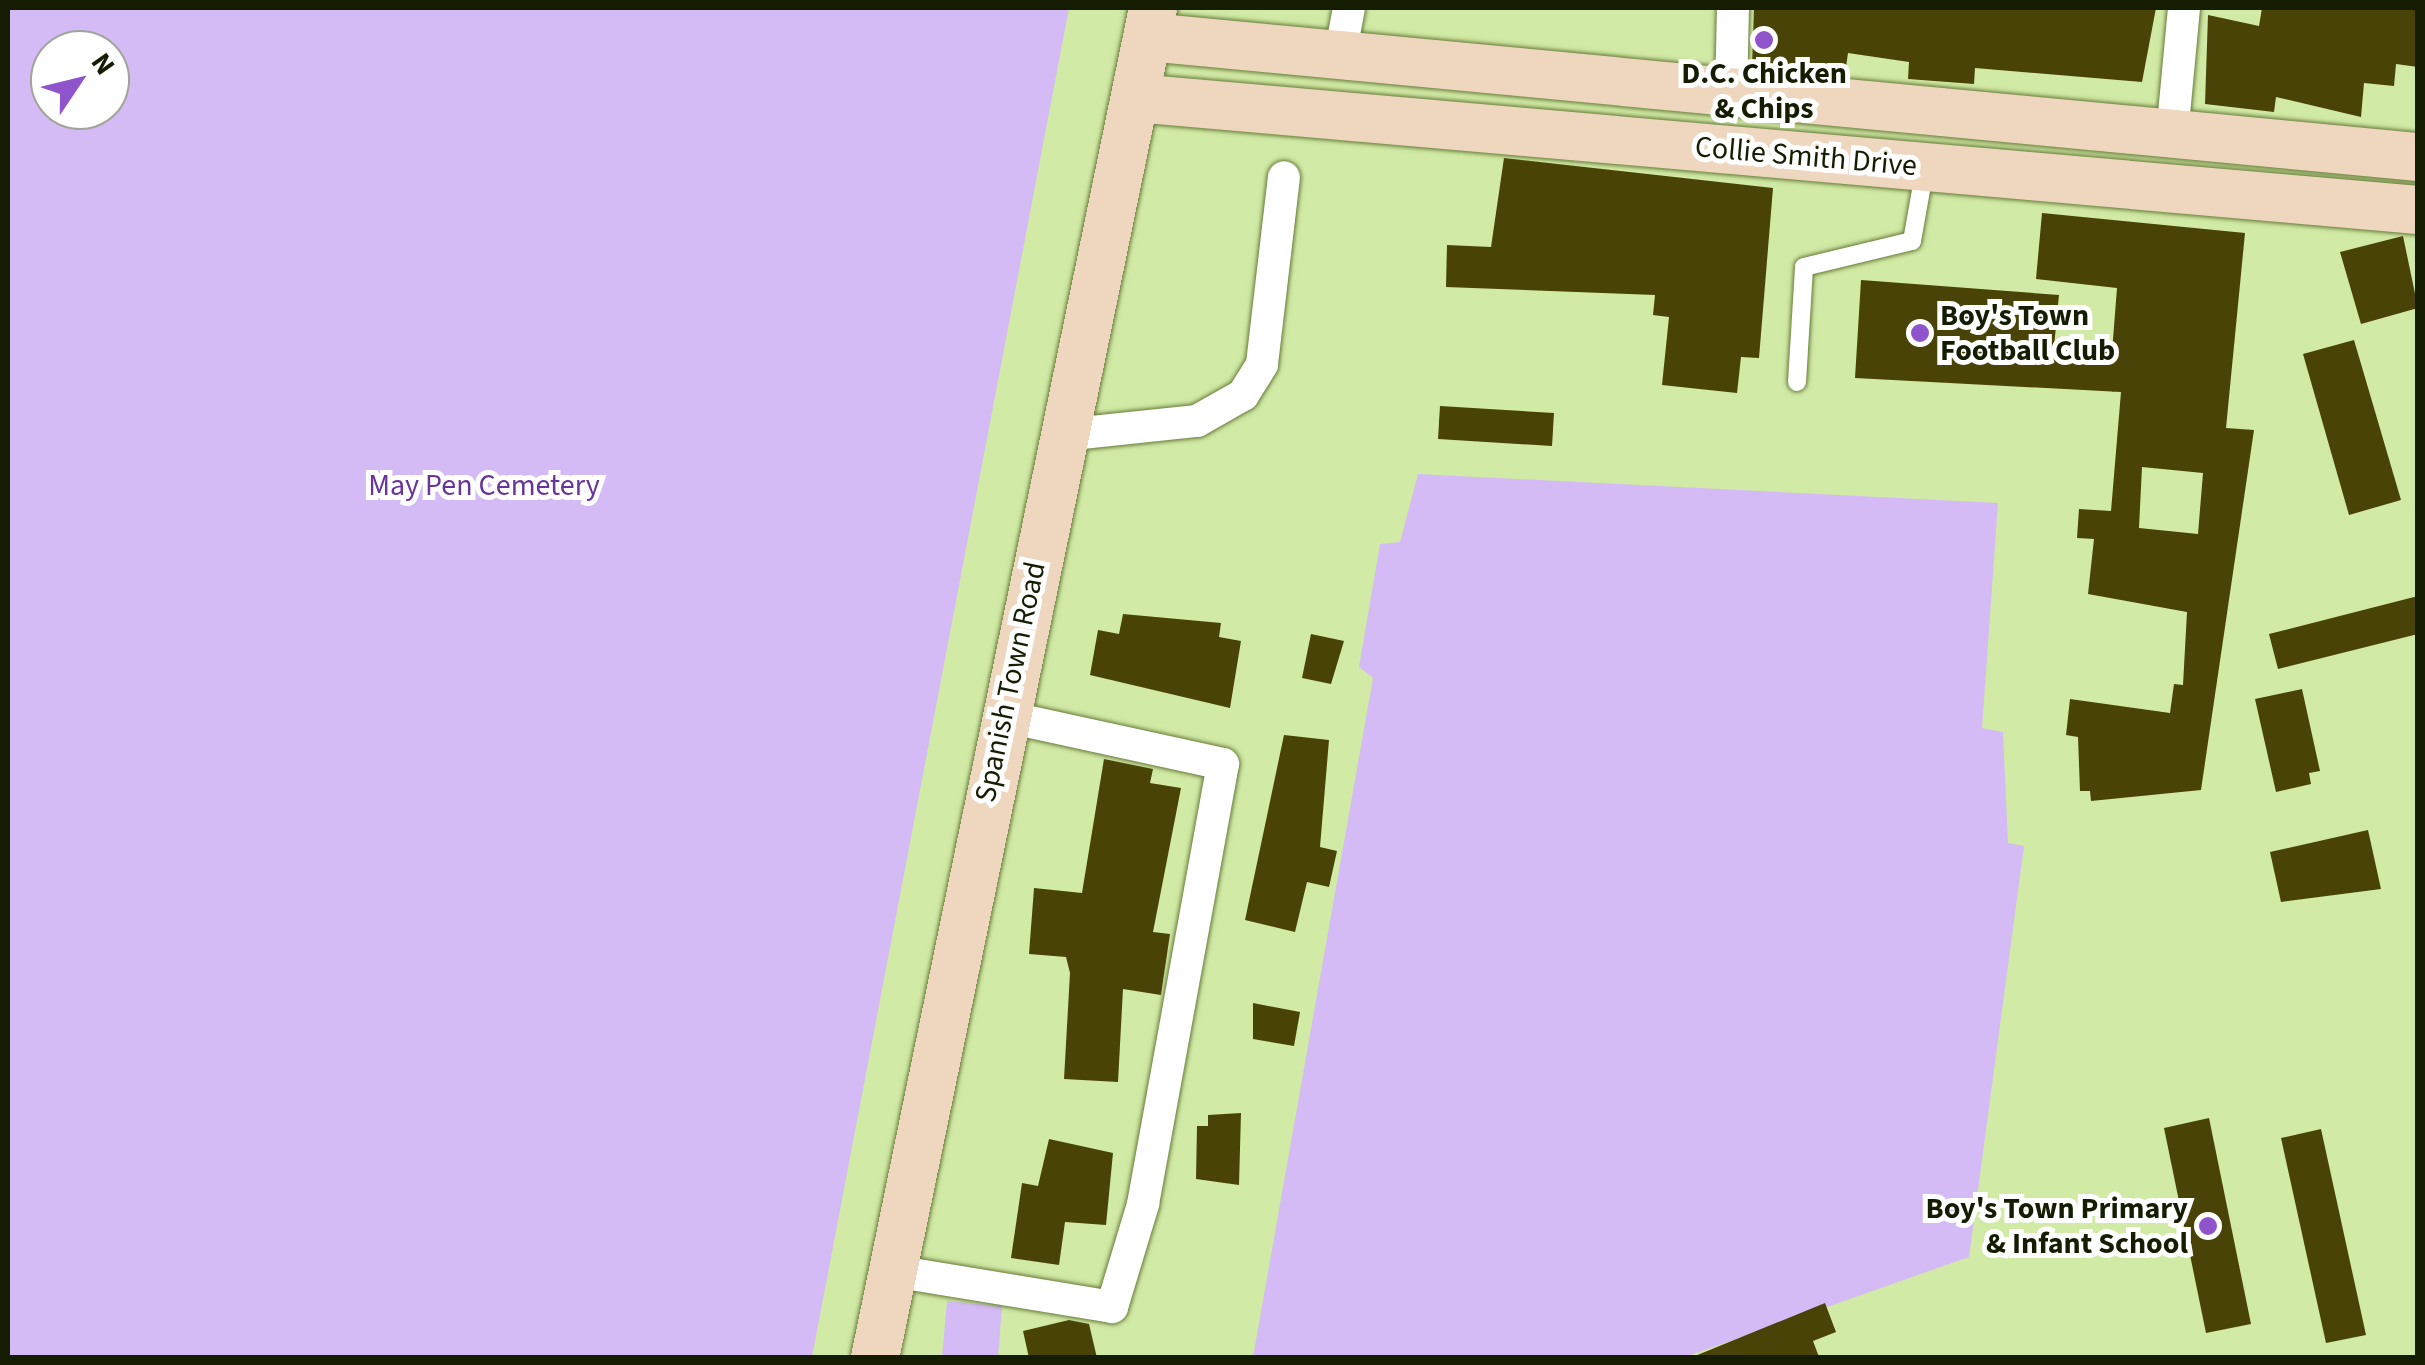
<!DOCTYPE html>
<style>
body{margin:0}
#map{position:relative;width:2425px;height:1365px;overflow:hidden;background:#d1eaa5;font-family:"Source Sans 3",sans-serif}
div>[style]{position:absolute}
.green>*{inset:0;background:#d4bbf5}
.building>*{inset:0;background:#494307}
.roads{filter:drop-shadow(0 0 2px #677b3a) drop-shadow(0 0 2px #677b3a)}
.lane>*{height:18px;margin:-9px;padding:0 9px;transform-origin:9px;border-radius:9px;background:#fff}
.street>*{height:32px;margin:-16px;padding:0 16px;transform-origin:16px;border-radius:16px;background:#fff}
.secondary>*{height:48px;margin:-24px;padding:0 24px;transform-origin:24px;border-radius:24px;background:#eed7be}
.dots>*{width:28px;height:28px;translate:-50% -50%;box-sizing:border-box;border:5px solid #fff;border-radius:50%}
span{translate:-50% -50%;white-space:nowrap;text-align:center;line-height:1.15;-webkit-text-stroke:10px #fff;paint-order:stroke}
.poi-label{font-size:30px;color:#141c02;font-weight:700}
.left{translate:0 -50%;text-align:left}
.right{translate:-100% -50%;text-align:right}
.street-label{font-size:30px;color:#141c02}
.park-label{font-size:30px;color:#68349a}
.frame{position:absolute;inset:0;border:10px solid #141c02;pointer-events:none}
.north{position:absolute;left:30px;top:30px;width:100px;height:100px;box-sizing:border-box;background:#fff;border:2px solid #a1a49a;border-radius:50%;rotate:55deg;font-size:28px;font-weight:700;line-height:40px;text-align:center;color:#141c02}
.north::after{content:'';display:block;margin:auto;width:35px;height:45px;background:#8f54cb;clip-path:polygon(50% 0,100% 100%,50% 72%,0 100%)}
</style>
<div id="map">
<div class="green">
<i style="clip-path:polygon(evenodd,8px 8px,1069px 8px,812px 1357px,8px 1357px,8px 8px,50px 50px,110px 50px,110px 110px,50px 110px,50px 50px)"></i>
<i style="clip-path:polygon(1418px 474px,1998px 503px,1982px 728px,2003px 732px,2008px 843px,2024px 846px,1969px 1257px,1685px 1357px,1253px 1357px,1373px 678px,1359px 667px,1380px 544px,1400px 542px)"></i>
<i style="clip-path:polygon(947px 1301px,1002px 1306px,998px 1357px,942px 1357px)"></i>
</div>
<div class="building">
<i style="clip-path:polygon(1754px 8px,2156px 8px,2142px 82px,1975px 68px,1974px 84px,1908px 79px,1909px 62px,1848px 53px,1846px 67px,1752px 66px)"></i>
<i style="clip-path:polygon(2262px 8px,2418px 8px,2418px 67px,2396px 64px,2394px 86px,2364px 83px,2361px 117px,2276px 97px,2274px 112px,2205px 104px,2208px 15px,2259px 26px)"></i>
<i style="clip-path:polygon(1504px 158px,1773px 188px,1759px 358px,1741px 357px,1737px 393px,1662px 385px,1669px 317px,1653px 315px,1655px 295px,1446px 287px,1447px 245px,1491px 247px)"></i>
<i style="clip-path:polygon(evenodd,2042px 213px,2245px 233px,2226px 428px,2254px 430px,2201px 790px,2091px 801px,2090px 791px,2080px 791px,2078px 737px,2066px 735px,2070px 699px,2170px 713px,2174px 684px,2183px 685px,2187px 612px,2088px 594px,2094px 539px,2077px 538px,2079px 509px,2111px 511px,2121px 392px,1855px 378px,1861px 280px,2059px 295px,2054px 347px,2112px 352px,2117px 288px,2036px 279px,2042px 213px,2142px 467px,2203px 473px,2198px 534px,2139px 528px,2142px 467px)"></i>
<i style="clip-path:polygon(2403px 236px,2418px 308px,2361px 324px,2340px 252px)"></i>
<i style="clip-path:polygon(2354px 340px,2401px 500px,2349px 515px,2303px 354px)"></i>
<i style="clip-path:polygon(1440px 406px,1554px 413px,1552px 446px,1438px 439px)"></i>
<i style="clip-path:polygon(2418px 596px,2418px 634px,2278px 669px,2269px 634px)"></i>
<i style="clip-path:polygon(1123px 614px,1221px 623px,1219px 637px,1241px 641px,1230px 708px,1090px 675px,1098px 630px,1119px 634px)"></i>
<i style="clip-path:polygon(1311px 634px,1344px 641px,1331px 684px,1302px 678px)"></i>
<i style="clip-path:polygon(2302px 689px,2320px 771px,2309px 773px,2311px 784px,2276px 792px,2255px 699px)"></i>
<i style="clip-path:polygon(1284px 735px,1329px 740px,1320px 847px,1337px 851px,1329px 887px,1307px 882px,1295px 932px,1245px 920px)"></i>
<i style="clip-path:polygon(1104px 759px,1153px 769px,1150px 783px,1181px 788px,1153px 932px,1170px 934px,1161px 995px,1123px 989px,1118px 1082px,1064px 1079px,1070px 973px,1066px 957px,1029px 954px,1034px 888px,1082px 893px)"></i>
<i style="clip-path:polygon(2368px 830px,2381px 889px,2281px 902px,2270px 852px)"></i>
<i style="clip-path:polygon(1253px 1003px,1300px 1012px,1294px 1046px,1253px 1039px)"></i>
<i style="clip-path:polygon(1241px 1113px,1239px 1185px,1196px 1179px,1197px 1126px,1208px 1126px,1208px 1115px)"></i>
<i style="clip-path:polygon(2209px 1118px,2251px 1324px,2206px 1333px,2164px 1128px)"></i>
<i style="clip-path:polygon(2321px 1129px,2366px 1335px,2326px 1343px,2281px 1138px)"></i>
<i style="clip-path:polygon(1049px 1139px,1113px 1153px,1106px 1225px,1065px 1222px,1059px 1265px,1011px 1258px,1022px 1183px,1038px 1186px)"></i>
<i style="clip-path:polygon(1825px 1303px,1836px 1332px,1813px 1341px,1819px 1357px,1690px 1358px)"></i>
<i style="clip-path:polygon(1069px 1320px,1089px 1324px,1097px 1358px,1029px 1358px,1023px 1331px)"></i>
</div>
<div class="roads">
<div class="lane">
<i style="left:1797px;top:382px;width:115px;rotate:-86.5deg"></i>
<i style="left:1804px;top:267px;width:111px;rotate:-13.5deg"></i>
<i style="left:1912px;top:241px;width:74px;rotate:-79.9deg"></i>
</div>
<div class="street">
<i style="left:1340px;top:56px;width:49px;rotate:-79.4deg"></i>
<i style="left:1731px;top:95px;width:87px;rotate:-88.7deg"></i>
<i style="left:2172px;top:135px;width:128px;rotate:-84.6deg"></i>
<i style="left:1063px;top:435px;width:135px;rotate:-6deg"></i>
<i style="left:1197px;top:421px;width:53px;rotate:-29.5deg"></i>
<i style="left:1243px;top:395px;width:36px;rotate:-58deg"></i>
<i style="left:1262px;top:364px;width:188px;rotate:-83.3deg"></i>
<i style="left:893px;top:1271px;width:222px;rotate:9.3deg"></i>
<i style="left:1112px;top:1307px;width:108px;rotate:-73.2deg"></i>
<i style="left:1143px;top:1204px;width:447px;rotate:-79.7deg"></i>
<i style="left:1223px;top:764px;width:225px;rotate:-167.7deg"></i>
</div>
<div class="secondary">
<i style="left:1148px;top:37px;width:1276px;rotate:5.4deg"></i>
<i style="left:1135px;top:98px;width:1288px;rotate:4.99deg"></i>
<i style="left:875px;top:1358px;width:1378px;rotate:-78.36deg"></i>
</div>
</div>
<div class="dots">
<i style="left:1764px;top:40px;background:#8f54cb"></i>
<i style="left:1920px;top:333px;background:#8f54cb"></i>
<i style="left:2208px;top:1226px;background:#8f54cb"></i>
</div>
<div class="poi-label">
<span style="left:1764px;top:91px">D.C. Chicken<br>&amp; Chips</span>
<span class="left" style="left:1940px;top:333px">Boy's Town<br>Football Club</span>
<span class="right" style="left:2188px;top:1226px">Boy's Town Primary<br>&amp; Infant School</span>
</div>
<div class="street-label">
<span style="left:1806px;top:157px;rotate:5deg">Collie Smith Drive</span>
<span style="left:1011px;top:682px;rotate:-78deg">Spanish Town Road</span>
</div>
<div class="park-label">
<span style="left:484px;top:486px">May Pen Cemetery</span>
</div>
<div class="frame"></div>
<div class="north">N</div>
</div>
